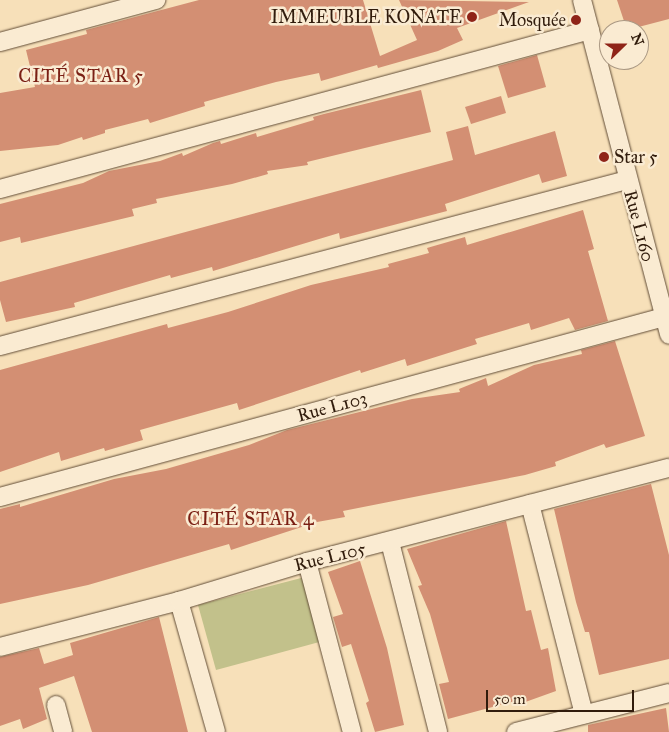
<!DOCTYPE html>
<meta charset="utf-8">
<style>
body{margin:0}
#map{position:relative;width:669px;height:732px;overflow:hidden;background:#f7e0b9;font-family:"IM FELL Great Primer",serif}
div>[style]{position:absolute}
.green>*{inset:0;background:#c2c18b}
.building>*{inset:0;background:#d38f73}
.roads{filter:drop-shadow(0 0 1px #624d37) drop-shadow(0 0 1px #624d37)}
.minor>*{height:18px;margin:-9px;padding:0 9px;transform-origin:9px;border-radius:9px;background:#faebd2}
.dots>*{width:14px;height:14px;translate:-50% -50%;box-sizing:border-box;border:2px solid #faebd2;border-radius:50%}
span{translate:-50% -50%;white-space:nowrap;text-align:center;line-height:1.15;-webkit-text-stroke:5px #faebd2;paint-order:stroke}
.poi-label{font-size:18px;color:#311c0c}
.right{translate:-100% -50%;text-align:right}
.left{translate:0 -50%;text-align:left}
.street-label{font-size:18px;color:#311c0c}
.neighbourhood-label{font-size:19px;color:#7a1f14;letter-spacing:1px}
.north{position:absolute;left:599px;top:20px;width:50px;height:50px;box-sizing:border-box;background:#faebd2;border:1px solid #aa9883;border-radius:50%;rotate:68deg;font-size:14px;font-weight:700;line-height:20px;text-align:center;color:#311c0c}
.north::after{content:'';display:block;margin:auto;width:18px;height:22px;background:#8f2418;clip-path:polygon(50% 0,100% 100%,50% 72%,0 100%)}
.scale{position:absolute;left:486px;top:690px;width:148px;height:22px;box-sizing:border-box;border:2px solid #311c0c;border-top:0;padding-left:6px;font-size:15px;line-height:18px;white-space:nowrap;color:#311c0c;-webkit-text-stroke:4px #faebd2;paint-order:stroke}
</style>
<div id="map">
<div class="green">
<i style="clip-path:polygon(305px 577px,323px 641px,216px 670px,198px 605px)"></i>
</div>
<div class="building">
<i style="clip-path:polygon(199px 0,363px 0,380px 56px,417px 40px,399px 0,529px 2px,457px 28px,463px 40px,438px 51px,378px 68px,377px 65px,321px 81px,319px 73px,276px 82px,204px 102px,205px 106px,150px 123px,148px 119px,105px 130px,105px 133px,83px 140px,82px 137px,58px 145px,0 151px,0 93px,35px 87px,26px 50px,87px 34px,86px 30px)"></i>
<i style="clip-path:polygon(617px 0,669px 0,669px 19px,627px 30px)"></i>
<i style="clip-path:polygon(537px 55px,546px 87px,508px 98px,498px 66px)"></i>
<i style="clip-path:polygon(421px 90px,431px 132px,307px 162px,308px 165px,267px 171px,268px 174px,232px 184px,156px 199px,157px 203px,132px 209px,134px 216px,21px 243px,20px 237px,0 242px,0 204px,83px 183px,109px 171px,160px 161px,182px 153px,183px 156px,213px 143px,220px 141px,221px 144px,256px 133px,257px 137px,314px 120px,313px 117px,324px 114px)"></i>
<i style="clip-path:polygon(501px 96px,506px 113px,471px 124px,465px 107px)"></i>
<i style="clip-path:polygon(468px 126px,475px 155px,555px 131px,567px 176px,542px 183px,539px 174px,445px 204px,447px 211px,340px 239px,339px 233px,213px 271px,212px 267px,171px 278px,170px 275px,74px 303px,75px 307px,6px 322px,0 300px,0 282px,453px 160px,446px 132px)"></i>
<i style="clip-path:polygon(583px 210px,594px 249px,588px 251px,608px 321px,575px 330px,569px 318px,531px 330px,529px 323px,475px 339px,477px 344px,407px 366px,405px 359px,361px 373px,360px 370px,239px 410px,237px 403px,140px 430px,143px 440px,105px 451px,104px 448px,61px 461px,59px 452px,0 472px,0 370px,167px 324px,168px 328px,228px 312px,311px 285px,389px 267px,388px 264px,429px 253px,427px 248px,465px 237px,467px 245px)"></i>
<i style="clip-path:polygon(615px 341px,645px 436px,606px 448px,604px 444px,555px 462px,556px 466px,525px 475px,343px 511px,345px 517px,317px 522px,231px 550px,229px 544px,88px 585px,0 604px,0 509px,20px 504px,20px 507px,114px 479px,166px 469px,249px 445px,287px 430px,412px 399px,460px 392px,459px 389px,486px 378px,488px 386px,534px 365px,582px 354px,581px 350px)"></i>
<i style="clip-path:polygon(651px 484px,669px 555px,669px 659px,599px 675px,589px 632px,585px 632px,576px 602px,554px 509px)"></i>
<i style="clip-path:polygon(506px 521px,526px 611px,531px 610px,541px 650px,548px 648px,556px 691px,517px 705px,515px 701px,448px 719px,439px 684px,449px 682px,430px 614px,418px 586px,422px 585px,407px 549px)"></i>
<i style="clip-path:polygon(360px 561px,387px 648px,404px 725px,375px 732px,366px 703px,369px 701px,351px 644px,342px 647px,333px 617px,343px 614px,328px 572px)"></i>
<i style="clip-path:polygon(159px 617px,188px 732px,92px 732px,74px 676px,39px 688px,47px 719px,23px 729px,20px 719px,0 726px,0 657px,39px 648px,44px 664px,73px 655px,70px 643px)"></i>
<i style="clip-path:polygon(666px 708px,669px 732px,588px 732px,588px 725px)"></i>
</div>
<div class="roads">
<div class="minor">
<i style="left:582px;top:0;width:346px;rotate:75.4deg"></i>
<i style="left:0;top:42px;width:162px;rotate:-15.1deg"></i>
<i style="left:0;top:189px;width:611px;rotate:-15.08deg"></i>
<i style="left:0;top:346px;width:649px;rotate:-14.83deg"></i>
<i style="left:0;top:497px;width:688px;rotate:-15.17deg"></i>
<i style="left:530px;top:504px;width:217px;rotate:75.6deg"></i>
<i style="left:390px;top:542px;width:196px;rotate:75.8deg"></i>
<i style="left:307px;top:562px;width:176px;rotate:75.2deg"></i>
<i style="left:179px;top:601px;width:136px;rotate:74.2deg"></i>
<i style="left:0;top:647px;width:185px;rotate:-14.4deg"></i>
<i style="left:179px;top:601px;width:134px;rotate:-16.9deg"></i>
<i style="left:307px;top:562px;width:374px;rotate:-14.6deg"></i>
<i style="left:56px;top:705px;width:28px;rotate:75deg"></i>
<i style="left:516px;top:732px;width:158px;rotate:-14.3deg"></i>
</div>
</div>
<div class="dots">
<i style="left:472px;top:17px;background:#8f2418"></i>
<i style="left:576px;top:20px;background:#8f2418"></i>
<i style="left:604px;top:157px;background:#8f2418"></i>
</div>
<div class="poi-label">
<span class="right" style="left:462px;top:17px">IMMEUBLE KONATE</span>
<span class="right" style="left:566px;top:20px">Mosquée</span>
<span class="left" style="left:614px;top:157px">Star 5</span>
</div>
<div class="street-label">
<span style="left:639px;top:226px;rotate:75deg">Rue L160</span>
<span style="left:332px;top:407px;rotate:-15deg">Rue L103</span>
<span style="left:330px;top:557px;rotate:-14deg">Rue L105</span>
</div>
<div class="neighbourhood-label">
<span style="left:81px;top:76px">CITÉ STAR 5</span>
<span style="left:251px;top:519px">CITÉ STAR 4</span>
</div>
<div class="north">N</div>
<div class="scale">50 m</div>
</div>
